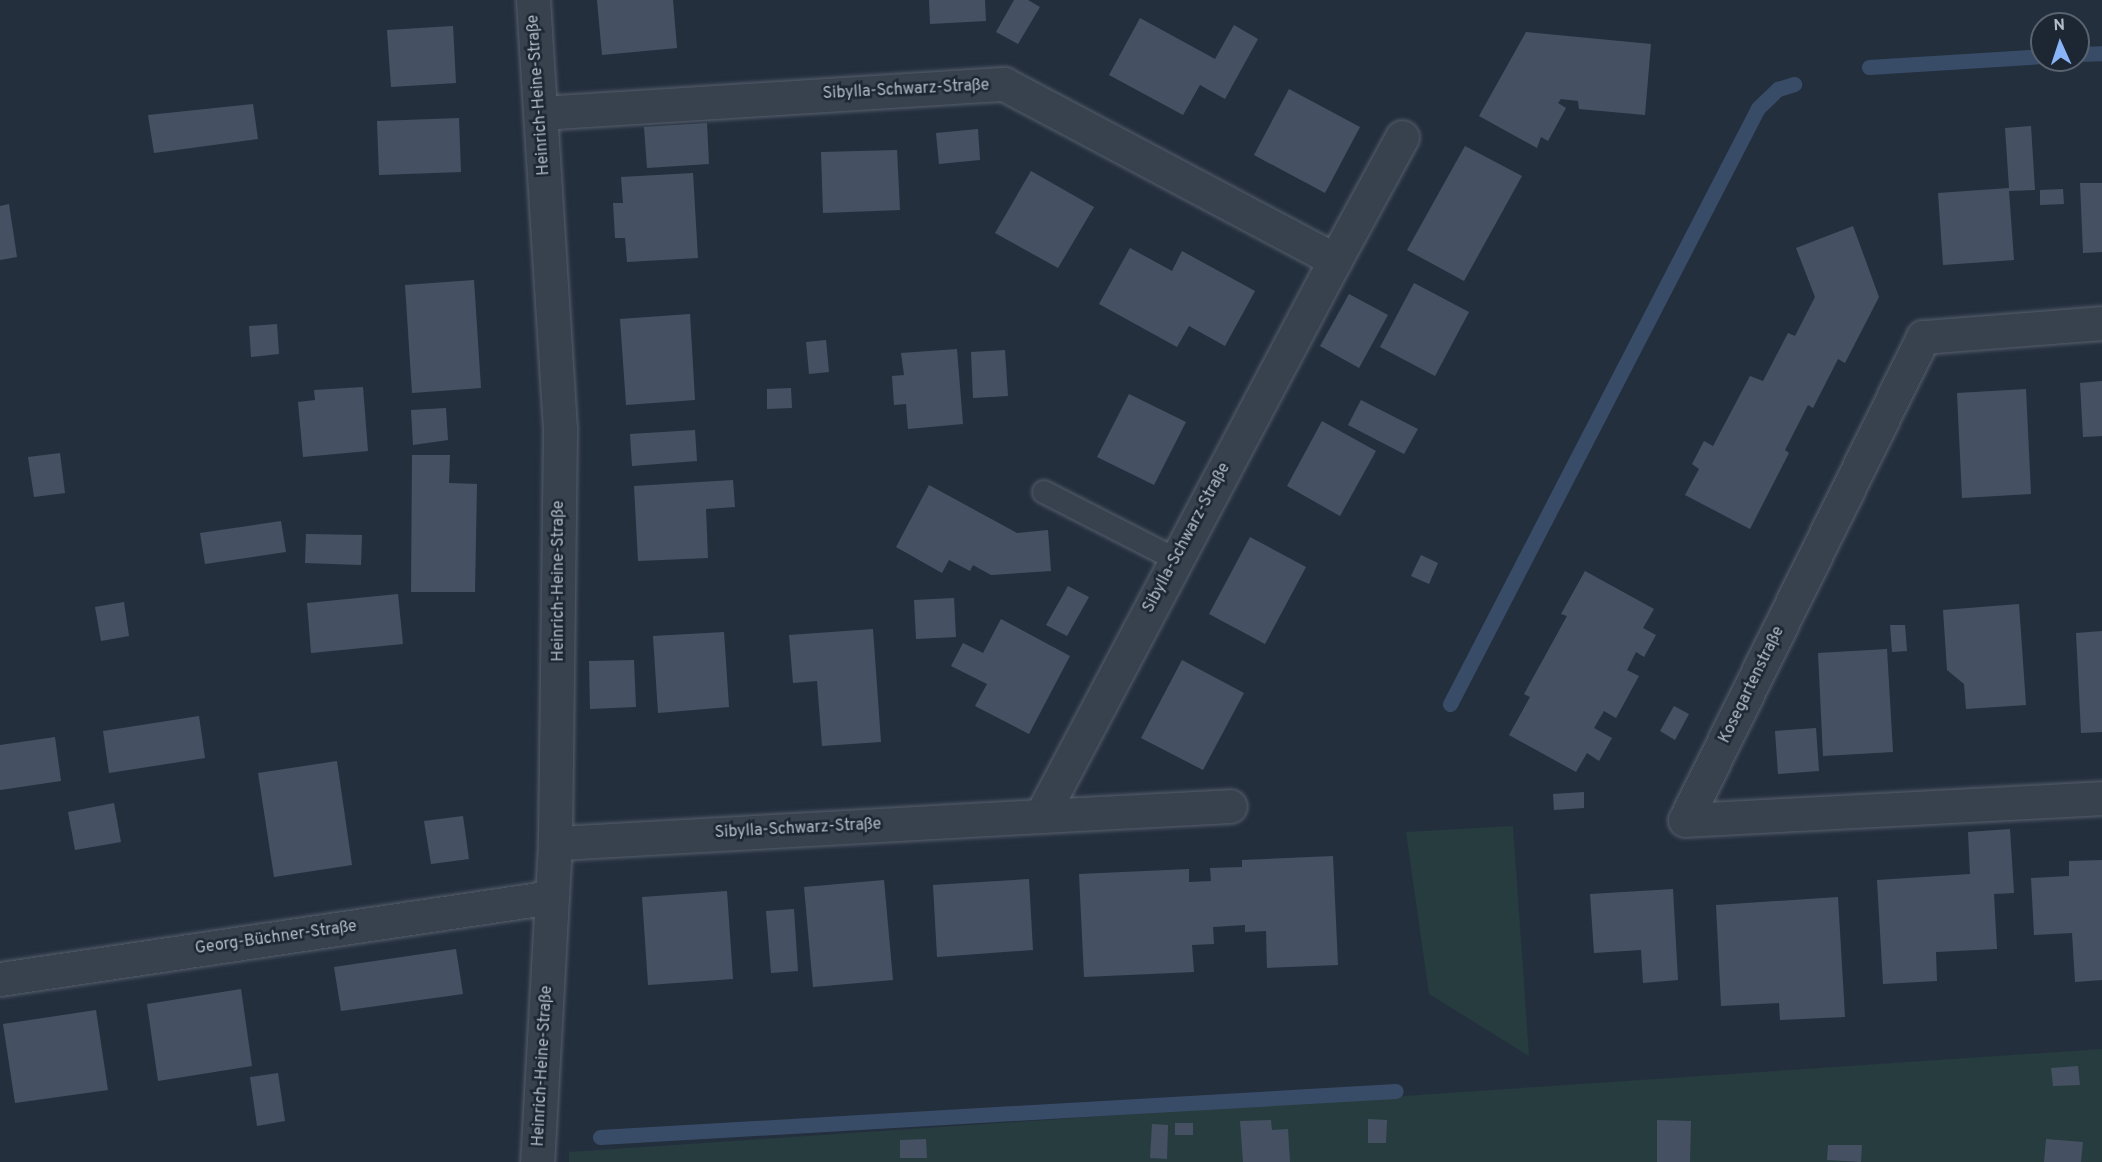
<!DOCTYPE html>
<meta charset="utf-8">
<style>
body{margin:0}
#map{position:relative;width:2102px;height:1162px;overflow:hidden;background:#242f3e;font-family:Overpass,sans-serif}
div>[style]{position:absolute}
.green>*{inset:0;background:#263c3f}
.stream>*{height:15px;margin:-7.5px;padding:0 7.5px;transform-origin:7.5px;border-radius:7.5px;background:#394c67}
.building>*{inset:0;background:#455162}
.roads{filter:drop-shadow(0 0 2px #565f6c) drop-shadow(0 0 2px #565f6c)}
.service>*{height:22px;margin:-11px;padding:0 11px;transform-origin:11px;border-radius:11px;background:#38414e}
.minor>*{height:33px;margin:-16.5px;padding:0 16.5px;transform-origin:16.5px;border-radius:16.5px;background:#38414e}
span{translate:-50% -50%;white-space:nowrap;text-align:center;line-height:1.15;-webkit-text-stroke:5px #1d2633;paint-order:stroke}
.street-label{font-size:16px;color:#b4bcc9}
.north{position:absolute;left:2030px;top:12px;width:60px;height:60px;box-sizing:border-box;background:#1d2633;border:2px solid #59626f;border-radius:50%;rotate:357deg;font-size:16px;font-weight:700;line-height:24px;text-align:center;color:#b4bcc9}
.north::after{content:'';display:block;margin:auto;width:21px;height:27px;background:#8ab4f8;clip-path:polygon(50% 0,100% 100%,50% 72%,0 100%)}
</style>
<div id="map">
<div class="green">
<i style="clip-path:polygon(1513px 826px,1529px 1056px,1429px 994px,1406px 832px)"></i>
<i style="clip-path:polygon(2102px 1049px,2102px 1162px,569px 1162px,569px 1152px)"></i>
</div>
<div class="stream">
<i style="left:2078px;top:54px;width:24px;rotate:-2deg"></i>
<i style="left:1869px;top:67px;width:173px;rotate:-3.6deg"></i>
<i style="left:1450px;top:704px;width:671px;rotate:-62.67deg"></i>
<i style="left:1758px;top:108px;width:28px;rotate:-44deg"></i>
<i style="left:1778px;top:89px;width:17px;rotate:-17deg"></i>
<i style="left:600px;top:1137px;width:797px;rotate:-3.31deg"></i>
</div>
<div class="building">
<i style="clip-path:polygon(597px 0,673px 0,677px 48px,602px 55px)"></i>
<i style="clip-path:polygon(929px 0,985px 0,986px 21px,930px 24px)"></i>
<i style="clip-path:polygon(1014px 0,1028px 0,1040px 7px,1018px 44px,996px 32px)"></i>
<i style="clip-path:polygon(1140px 18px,1215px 59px,1234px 25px,1258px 39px,1225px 99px,1200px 85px,1183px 115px,1109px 75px)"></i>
<i style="clip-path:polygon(453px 26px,456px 83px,391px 87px,387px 30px)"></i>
<i style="clip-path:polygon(1526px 32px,1651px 44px,1645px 115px,1579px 109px,1578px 101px,1561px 99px,1558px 103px,1566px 108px,1548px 141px,1541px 137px,1537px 148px,1479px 116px)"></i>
<i style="clip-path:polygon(1289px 89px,1360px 127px,1325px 193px,1254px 155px)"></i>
<i style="clip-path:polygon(253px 104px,258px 139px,154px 153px,148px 115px)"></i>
<i style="clip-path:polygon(459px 118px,461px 172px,379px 175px,377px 121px)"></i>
<i style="clip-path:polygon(707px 123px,709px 164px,647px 168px,644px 127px)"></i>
<i style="clip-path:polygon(2031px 126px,2035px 190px,2009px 191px,2014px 260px,1943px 265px,1938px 193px,2009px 188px,2005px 128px)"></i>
<i style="clip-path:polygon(978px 129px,980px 160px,939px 164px,936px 133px)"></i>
<i style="clip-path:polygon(1465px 146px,1522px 176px,1464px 281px,1407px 250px)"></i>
<i style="clip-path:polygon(897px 150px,900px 210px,823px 213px,821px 152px)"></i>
<i style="clip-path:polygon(1031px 171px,1094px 207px,1058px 268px,995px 233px)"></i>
<i style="clip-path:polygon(693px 173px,698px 258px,627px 262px,625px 238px,615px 238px,613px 203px,623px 203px,621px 177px)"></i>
<i style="clip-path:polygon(2080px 183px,2102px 183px,2102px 252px,2083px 253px)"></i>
<i style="clip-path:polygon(2063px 189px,2064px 204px,2040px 205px,2040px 190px)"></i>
<i style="clip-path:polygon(9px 204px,17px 257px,0 260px,0 206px)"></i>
<i style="clip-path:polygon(1853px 226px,1879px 297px,1845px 363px,1838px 359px,1813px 408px,1808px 405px,1785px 450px,1789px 453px,1750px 529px,1685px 495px,1699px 469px,1692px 464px,1704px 441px,1713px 446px,1750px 376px,1763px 381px,1788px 333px,1795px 336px,1815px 297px,1796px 248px)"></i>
<i style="clip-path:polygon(1130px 248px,1172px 271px,1182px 251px,1255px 291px,1225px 346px,1189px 326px,1177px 347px,1099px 304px)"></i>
<i style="clip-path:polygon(474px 280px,481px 388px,412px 393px,405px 285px)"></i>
<i style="clip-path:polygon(1414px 283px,1469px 312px,1435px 376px,1380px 347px)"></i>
<i style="clip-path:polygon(1349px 294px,1388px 315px,1359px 368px,1320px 346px)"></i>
<i style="clip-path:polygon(690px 314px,695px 400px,626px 405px,620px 319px)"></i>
<i style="clip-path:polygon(277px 324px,279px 354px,251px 357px,249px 326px)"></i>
<i style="clip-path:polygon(826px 340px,829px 372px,809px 374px,806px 342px)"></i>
<i style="clip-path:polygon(957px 349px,963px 424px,908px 429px,906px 404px,894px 405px,892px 376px,904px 375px,901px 353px)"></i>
<i style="clip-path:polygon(1005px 350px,1008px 396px,973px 398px,971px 352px)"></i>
<i style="clip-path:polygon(2102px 381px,2102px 436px,2083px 437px,2080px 383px)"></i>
<i style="clip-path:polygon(363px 387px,368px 451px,303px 457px,298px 402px,315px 400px,314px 390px)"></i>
<i style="clip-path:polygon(791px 388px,792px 408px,767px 409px,767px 389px)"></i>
<i style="clip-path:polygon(2026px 389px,2031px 494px,1962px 498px,1957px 393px)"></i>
<i style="clip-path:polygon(1129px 394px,1186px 422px,1154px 485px,1097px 457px)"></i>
<i style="clip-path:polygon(1361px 400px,1418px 429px,1404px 454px,1348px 425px)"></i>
<i style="clip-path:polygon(446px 408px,448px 440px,413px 445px,411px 410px)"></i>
<i style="clip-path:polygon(1322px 421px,1376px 451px,1340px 516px,1287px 486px)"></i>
<i style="clip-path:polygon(695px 430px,697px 461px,632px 466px,630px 434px)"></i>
<i style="clip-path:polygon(60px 453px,65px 493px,34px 497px,28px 457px)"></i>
<i style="clip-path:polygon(412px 455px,450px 455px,449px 483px,477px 484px,475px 592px,411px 592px)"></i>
<i style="clip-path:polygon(733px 480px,735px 507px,706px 509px,708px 558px,638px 561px,634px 486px)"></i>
<i style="clip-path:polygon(929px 485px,1017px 533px,1048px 530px,1051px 571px,991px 575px,973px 565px,970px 571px,949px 560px,942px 573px,896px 547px)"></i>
<i style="clip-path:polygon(281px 521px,286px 552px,205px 564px,200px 533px)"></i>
<i style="clip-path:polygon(306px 534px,362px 535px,361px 565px,305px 563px)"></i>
<i style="clip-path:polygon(1250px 537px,1306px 567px,1265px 644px,1209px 614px)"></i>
<i style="clip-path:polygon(1421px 555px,1438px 563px,1429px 584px,1411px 576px)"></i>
<i style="clip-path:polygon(1585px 571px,1654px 609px,1643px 628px,1656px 635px,1644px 657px,1636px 652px,1627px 670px,1639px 676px,1616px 718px,1604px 711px,1594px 728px,1612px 738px,1599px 761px,1587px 753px,1576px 772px,1509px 735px,1530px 697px,1524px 694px,1567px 616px,1561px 614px)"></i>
<i style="clip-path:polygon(1068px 586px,1089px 597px,1067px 636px,1046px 625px)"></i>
<i style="clip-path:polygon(398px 594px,403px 644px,311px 653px,307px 603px)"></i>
<i style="clip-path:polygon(954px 598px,956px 637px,916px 639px,914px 600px)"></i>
<i style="clip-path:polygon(124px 602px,129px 636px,101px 641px,95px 607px)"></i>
<i style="clip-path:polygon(2019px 604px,2026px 705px,1966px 709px,1964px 684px,1947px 670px,1943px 610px)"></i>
<i style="clip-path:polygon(1001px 619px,1070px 656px,1029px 734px,975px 706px,987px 684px,951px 666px,963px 643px,983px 653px)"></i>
<i style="clip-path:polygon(1890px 625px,1905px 625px,1907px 651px,1892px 652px)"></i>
<i style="clip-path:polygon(873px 629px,881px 742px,822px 746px,817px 681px,793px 683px,789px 635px)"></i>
<i style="clip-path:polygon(2102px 631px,2102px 732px,2081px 733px,2076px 633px)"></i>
<i style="clip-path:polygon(724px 632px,729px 707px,658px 713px,653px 636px)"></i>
<i style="clip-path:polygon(1887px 649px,1893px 752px,1823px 756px,1818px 653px)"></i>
<i style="clip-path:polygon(634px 660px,636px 707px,590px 709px,589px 661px)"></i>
<i style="clip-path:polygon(1182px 660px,1244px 693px,1203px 770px,1141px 738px)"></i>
<i style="clip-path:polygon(1674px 706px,1689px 714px,1675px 740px,1660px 731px)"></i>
<i style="clip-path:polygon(199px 716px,205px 758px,109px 773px,103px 731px)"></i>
<i style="clip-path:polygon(1816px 728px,1819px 771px,1778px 774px,1775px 731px)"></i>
<i style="clip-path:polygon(55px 737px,61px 781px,0 790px,0 745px)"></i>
<i style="clip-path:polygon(337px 761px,352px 865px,274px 877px,258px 773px)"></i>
<i style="clip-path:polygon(1584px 792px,1584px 808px,1554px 810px,1553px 794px)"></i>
<i style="clip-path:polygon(114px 803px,121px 842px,75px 850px,68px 812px)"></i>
<i style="clip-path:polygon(463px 816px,469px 859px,431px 864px,424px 821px)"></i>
<i style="clip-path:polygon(2010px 829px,2014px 893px,1994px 894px,1997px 949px,1936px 952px,1937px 981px,1883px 984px,1877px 880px,1970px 874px,1968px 832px)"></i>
<i style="clip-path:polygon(1333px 856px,1338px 965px,1267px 968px,1266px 931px,1245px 932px,1245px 925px,1213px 927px,1214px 944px,1192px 945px,1194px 972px,1084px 977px,1079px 874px,1189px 869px,1189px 882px,1211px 881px,1210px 868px,1242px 867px,1242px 860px)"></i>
<i style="clip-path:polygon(2102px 860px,2102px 980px,2075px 982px,2072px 933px,2034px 935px,2031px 878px,2069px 876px,2069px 861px)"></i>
<i style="clip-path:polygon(1029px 879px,1033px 950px,937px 957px,933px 885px)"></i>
<i style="clip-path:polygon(884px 880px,893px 980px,813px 987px,804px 887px)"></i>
<i style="clip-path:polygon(1673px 889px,1678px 980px,1643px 983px,1641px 950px,1594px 953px,1590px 894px)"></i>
<i style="clip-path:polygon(727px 891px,733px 979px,648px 985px,642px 897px)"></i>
<i style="clip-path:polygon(1838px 897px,1845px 1017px,1780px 1020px,1779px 1003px,1721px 1006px,1716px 905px)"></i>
<i style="clip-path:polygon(794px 909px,798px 971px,771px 973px,766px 911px)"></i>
<i style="clip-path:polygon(456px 949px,463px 994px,341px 1011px,334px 967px)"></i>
<i style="clip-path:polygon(241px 989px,252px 1066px,158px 1081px,147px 1004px)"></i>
<i style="clip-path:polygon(96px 1010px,108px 1090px,15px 1103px,3px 1024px)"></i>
<i style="clip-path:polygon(2078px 1066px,2080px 1085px,2053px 1086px,2051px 1068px)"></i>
<i style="clip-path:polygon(278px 1073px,285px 1121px,257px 1126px,250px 1077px)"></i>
<i style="clip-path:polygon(1368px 1119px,1387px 1120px,1386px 1143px,1368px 1143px)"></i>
<i style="clip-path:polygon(1271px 1120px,1272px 1130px,1288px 1129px,1290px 1162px,1243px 1162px,1240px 1121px)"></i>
<i style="clip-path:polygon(1657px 1120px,1691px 1121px,1690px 1162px,1657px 1162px)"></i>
<i style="clip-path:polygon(1175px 1123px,1193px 1123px,1193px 1135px,1175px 1135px)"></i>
<i style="clip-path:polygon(1152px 1124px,1168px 1125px,1167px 1159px,1150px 1158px)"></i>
<i style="clip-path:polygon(926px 1139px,927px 1158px,900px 1158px,900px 1140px)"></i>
<i style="clip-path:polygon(2046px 1139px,2083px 1142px,2081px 1162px,2044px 1162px)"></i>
<i style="clip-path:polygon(1828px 1145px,1862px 1145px,1861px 1162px,1827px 1160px)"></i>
</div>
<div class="roads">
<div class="service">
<i style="left:1044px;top:492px;width:147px;rotate:27.1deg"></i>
</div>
<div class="minor">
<i style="left:533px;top:0;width:431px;rotate:86.4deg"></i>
<i style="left:560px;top:430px;width:413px;rotate:90.7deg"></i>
<i style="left:555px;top:843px;width:320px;rotate:93.2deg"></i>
<i style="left:541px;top:113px;width:464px;rotate:-3.6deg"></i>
<i style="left:1004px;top:84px;width:375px;rotate:28deg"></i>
<i style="left:1335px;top:260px;width:629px;rotate:117.87deg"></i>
<i style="left:1041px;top:816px;width:487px;rotate:176.8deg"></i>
<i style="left:1335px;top:260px;width:140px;rotate:-61.4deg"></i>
<i style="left:2102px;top:323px;width:180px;rotate:175.5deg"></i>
<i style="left:1923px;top:337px;width:538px;rotate:116.23deg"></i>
<i style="left:1685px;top:820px;width:418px;rotate:-3deg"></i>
<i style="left:1041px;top:816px;width:189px;rotate:-3deg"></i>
<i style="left:0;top:979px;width:558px;rotate:-8.45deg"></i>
</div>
</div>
<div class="street-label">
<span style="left:906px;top:90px;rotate:-3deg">Sibylla-Schwarz-Straße</span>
<span style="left:539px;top:95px;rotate:-94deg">Heinrich-Heine-Straße</span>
<span style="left:1187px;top:538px;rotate:-62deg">Sibylla-Schwarz-Straße</span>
<span style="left:559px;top:581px;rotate:-90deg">Heinrich-Heine-Straße</span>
<span style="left:1752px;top:685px;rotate:-64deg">Kosegartenstraße</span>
<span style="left:798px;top:829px;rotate:-3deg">Sibylla-Schwarz-Straße</span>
<span style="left:276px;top:938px;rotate:-8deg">Georg-Büchner-Straße</span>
<span style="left:543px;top:1066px;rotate:-87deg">Heinrich-Heine-Straße</span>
</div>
<div class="north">N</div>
</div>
